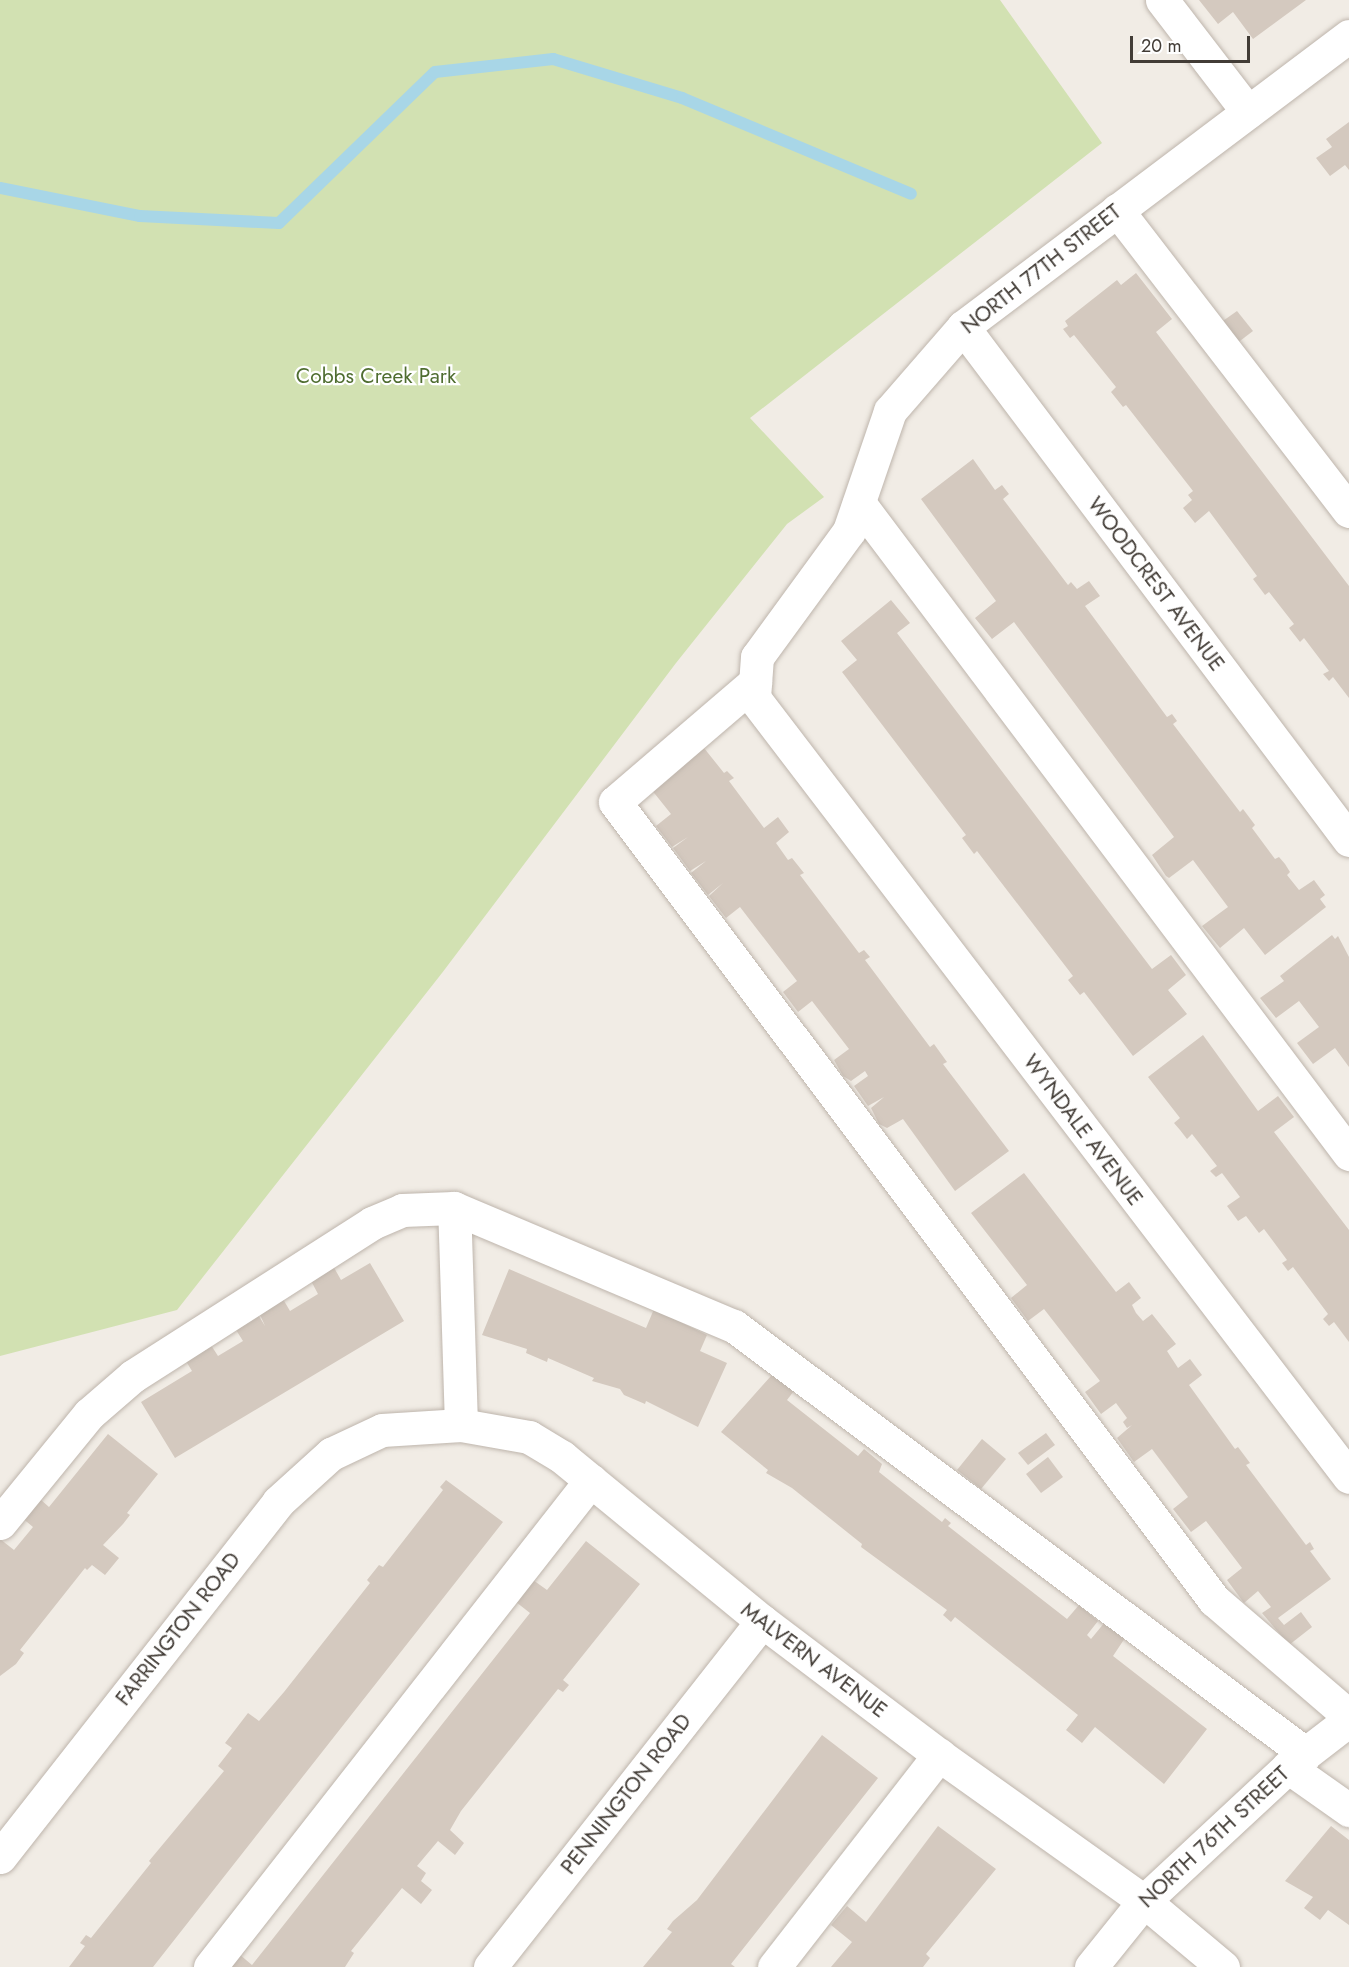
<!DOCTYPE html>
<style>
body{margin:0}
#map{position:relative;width:1349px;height:1967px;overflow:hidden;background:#f1ece5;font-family:Jost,sans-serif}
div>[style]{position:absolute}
.green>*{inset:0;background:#d2e1b2}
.stream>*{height:12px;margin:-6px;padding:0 6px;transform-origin:6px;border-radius:6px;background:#a8d6e7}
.building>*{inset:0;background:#d4c9bf}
.roads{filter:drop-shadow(0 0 2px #beb5ac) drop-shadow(0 0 2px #beb5ac)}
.minor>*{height:33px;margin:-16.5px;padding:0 16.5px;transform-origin:16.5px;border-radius:16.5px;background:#fff}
span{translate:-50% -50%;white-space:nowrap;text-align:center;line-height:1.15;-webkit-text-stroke:4.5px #fff;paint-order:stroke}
.street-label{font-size:21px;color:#423c36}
.park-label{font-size:21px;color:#4f6d30}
.scale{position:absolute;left:1130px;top:36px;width:120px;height:27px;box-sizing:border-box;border:3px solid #423c36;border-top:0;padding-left:8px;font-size:18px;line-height:21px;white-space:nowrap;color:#423c36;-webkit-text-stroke:4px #fff;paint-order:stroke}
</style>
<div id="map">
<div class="green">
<i style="clip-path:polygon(0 0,1000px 0,1102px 143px,750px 418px,824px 497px,787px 524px,676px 663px,442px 973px,177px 1310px,0 1356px)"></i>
</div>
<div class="stream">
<i style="left:0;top:188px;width:143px;rotate:11.3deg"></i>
<i style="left:140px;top:216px;width:139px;rotate:2.9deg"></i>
<i style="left:279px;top:223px;width:217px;rotate:-44.1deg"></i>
<i style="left:435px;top:72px;width:119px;rotate:-6.3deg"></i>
<i style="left:553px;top:59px;width:135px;rotate:16.8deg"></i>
<i style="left:682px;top:98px;width:248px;rotate:22.7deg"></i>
</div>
<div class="building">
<i style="clip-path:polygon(1199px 0,1306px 0,1253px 39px,1233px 12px,1218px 24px)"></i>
<i style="clip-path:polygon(1349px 122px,1349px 170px,1345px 165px,1330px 176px,1316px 158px,1332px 147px,1326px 139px)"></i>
<i style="clip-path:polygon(1136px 273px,1172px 319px,1156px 332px,1349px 586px,1349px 698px,1333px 677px,1329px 681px,1323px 674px,1329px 671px,1304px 638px,1300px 642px,1289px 628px,1294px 624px,1269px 592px,1265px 595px,1253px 579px,1257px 576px,1209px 511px,1195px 523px,1183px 508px,1192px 500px,1188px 495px,1193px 491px,1126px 405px,1123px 407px,1111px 392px,1116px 387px,1074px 335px,1070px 338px,1063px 329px,1068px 326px,1065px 321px,1117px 280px,1121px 285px)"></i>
<i style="clip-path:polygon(1237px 311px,1253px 331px,1236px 344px,1220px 323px)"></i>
<i style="clip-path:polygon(973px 459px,995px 490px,1002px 485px,1009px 494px,1003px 499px,1068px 585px,1071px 582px,1077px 589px,1089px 581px,1100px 596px,1085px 606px,1167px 717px,1172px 714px,1177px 721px,1173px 724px,1240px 812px,1243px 809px,1255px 825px,1252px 828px,1275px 859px,1279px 857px,1285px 864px,1290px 872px,1287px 875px,1299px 890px,1314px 880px,1325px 895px,1320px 899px,1326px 907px,1265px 955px,1244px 928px,1220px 948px,1202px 926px,1228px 907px,1193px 860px,1169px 878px,1166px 876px,1152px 855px,1174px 837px,1014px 622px,992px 639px,975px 618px,996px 601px,921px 499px)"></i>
<i style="clip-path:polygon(891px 600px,910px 623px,897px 633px,1152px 969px,1171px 955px,1186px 975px,1168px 990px,1187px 1014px,1133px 1056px,1084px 992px,1080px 995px,1068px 980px,1073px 976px,977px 851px,974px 854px,962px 838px,966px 835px,842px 672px,857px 660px,841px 641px)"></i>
<i style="clip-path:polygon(700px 743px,724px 773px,727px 771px,734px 778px,729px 781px,764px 828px,778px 817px,789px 832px,776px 843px,788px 860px,792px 858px,804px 873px,800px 875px,859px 953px,864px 950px,870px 957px,865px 960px,930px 1047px,934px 1044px,947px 1062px,943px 1064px,1009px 1151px,955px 1191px,903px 1119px,887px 1128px,879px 1124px,871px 1108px,884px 1097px,868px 1106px,854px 1086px,868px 1076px,865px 1071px,851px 1081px,843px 1076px,834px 1060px,849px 1049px,812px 1001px,798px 1012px,783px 992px,797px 981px,740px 907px,726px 918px,709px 896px,723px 883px,708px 895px,691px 873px,706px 861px,690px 871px,673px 848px,688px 837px,672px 847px,656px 826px,671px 814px,647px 784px)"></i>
<i style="clip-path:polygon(1332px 935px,1335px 939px,1338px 936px,1349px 957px,1349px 1067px,1335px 1048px,1313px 1064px,1297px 1043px,1319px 1027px,1299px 1001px,1276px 1018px,1260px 998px,1284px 981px,1280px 976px)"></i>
<i style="clip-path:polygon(1203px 1035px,1258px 1111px,1278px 1096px,1294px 1117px,1274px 1132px,1349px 1230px,1349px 1342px,1334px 1322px,1329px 1326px,1323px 1319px,1328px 1314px,1293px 1267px,1288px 1271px,1282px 1263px,1287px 1260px,1264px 1229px,1259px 1233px,1246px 1216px,1238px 1221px,1227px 1206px,1240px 1197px,1222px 1173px,1216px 1177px,1210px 1171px,1217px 1166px,1192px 1134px,1187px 1139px,1180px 1130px,1174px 1123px,1180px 1118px,1148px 1077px)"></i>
<i style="clip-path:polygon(1024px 1173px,1116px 1292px,1129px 1282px,1141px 1298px,1132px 1305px,1136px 1313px,1143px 1321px,1152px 1314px,1176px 1344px,1167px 1351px,1178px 1368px,1190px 1359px,1202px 1375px,1189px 1385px,1235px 1449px,1238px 1447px,1250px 1463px,1246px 1465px,1306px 1545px,1310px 1542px,1314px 1549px,1310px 1551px,1331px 1579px,1278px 1618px,1284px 1625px,1301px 1612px,1312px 1627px,1289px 1645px,1262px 1613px,1271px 1607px,1258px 1591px,1244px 1603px,1227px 1580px,1242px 1568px,1206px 1521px,1191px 1532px,1173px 1509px,1188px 1497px,1152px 1449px,1134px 1462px,1117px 1438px,1132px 1425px,1127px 1428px,1123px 1422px,1127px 1418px,1116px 1403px,1101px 1414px,1085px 1392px,1100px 1381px,1044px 1309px,1028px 1321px,1011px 1298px,1027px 1285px,971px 1213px)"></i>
<i style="clip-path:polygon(370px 1263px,404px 1321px,175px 1458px,141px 1402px,192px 1371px,184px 1358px,209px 1342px,218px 1356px,243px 1341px,231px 1322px,254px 1308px,265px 1326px,257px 1308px,280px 1294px,290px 1311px,318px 1294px,309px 1277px,332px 1264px,341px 1280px)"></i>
<i style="clip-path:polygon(509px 1269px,646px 1328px,654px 1309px,707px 1335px,700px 1351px,727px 1363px,698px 1427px,646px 1401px,645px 1404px,624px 1395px,620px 1389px,592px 1381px,594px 1378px,548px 1358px,547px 1362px,526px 1353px,527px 1349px,482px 1335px)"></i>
<i style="clip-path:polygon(779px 1367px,800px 1383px,787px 1400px,858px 1456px,864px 1449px,882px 1464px,879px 1472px,942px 1522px,945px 1518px,951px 1523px,948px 1526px,1067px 1619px,1079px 1605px,1098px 1621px,1087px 1635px,1091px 1639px,1105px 1622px,1125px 1638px,1113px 1656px,1207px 1729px,1164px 1784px,1095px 1727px,1082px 1743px,1066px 1730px,1078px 1715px,955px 1617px,951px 1622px,943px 1615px,947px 1610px,861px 1547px,862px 1544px,792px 1488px,766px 1473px,768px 1470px,721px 1432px)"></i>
<i style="clip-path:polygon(1046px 1433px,1055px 1445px,1028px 1465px,1018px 1453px)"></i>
<i style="clip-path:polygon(108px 1434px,158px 1474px,127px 1513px,130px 1515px,123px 1524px,103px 1545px,119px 1558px,105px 1575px,92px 1565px,87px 1570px,85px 1568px,20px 1650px,24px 1653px,16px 1664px,0 1676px,0 1539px,14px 1550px,33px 1527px,15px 1512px,32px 1492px,49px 1507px)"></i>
<i style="clip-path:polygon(982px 1439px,1006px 1459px,981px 1489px,957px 1470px)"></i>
<i style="clip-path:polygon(1048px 1457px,1063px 1477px,1041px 1493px,1026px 1474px)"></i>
<i style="clip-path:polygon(446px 1480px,503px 1522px,153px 1967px,69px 1967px,85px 1946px,80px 1943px,86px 1935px,91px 1938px,151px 1863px,149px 1861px,224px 1771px,218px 1766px,232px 1748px,225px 1743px,248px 1713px,259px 1721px,284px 1692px,370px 1583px,367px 1580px,379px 1565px,383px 1567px,443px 1490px,440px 1487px)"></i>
<i style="clip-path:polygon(586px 1541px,640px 1584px,563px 1680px,569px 1685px,563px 1692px,558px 1689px,461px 1811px,450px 1830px,464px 1843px,455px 1855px,438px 1841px,417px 1866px,426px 1873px,421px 1881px,432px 1890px,421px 1904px,402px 1888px,351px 1951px,354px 1953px,345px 1967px,227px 1967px,239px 1954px,252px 1965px,530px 1613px,516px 1602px,533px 1580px,547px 1590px)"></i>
<i style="clip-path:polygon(822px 1735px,878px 1778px,731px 1964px,735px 1967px,643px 1967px,672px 1932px,667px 1929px,673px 1921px,697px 1900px)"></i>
<i style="clip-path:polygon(938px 1826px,996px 1869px,926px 1954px,930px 1958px,923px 1967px,831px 1967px,852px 1942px,831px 1925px,847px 1906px,866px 1922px)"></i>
<i style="clip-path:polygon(1331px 1826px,1349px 1840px,1349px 1925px,1328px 1910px,1320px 1920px,1304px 1908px,1313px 1897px,1285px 1881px)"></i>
</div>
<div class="roads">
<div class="minor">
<i style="left:1162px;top:0;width:141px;rotate:52.5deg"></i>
<i style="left:1349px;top:36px;width:483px;rotate:143deg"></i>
<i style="left:963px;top:327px;width:111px;rotate:131deg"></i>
<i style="left:890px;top:411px;width:127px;rotate:108.9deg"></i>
<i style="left:849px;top:531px;width:156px;rotate:126.1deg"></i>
<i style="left:757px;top:657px;width:41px;rotate:94.2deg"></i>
<i style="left:754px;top:698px;width:980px;rotate:52.63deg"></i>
<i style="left:1117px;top:210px;width:380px;rotate:52.4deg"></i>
<i style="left:963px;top:327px;width:642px;rotate:53.04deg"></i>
<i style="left:859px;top:503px;width:815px;rotate:53.03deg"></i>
<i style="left:755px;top:682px;width:184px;rotate:139.4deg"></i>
<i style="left:615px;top:802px;width:998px;rotate:53.11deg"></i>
<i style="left:1214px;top:1600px;width:178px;rotate:40.7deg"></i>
<i style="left:461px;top:1425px;width:217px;rotate:-91.8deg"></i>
<i style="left:454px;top:1208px;width:304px;rotate:22.9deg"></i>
<i style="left:734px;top:1326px;width:714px;rotate:36.81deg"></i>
<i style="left:0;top:1523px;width:141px;rotate:-50.8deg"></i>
<i style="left:89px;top:1414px;width:58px;rotate:-40.8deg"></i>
<i style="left:133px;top:1376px;width:284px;rotate:-32.6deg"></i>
<i style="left:372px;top:1223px;width:33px;rotate:-23deg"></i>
<i style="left:402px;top:1210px;width:52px;rotate:-2.2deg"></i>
<i style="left:1288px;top:1767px;width:75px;rotate:35.2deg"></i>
<i style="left:0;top:1857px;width:451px;rotate:-51.9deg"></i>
<i style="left:278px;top:1502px;width:72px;rotate:-42.2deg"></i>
<i style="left:331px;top:1454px;width:56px;rotate:-25.2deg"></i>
<i style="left:382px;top:1430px;width:79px;rotate:-3.6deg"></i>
<i style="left:461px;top:1425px;width:69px;rotate:10deg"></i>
<i style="left:529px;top:1437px;width:39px;rotate:31deg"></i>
<i style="left:562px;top:1457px;width:259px;rotate:39.4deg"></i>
<i style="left:762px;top:1621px;width:222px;rotate:37.1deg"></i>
<i style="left:939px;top:1755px;width:252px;rotate:35.5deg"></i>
<i style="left:1144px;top:1901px;width:103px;rotate:39.9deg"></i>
<i style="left:210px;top:1967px;width:618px;rotate:-51.96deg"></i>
<i style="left:490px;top:1967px;width:440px;rotate:-51.8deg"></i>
<i style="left:774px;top:1967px;width:269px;rotate:-52.1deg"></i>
<i style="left:1091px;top:1967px;width:85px;rotate:-51.2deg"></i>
<i style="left:1144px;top:1901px;width:197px;rotate:-42.9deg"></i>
<i style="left:1288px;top:1767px;width:77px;rotate:-37.6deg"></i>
</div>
</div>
<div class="street-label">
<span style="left:1041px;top:269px;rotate:-38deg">NORTH 77TH STREET</span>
<span style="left:1156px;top:584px;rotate:53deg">WOODCREST AVENUE</span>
<span style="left:1083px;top:1130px;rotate:53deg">WYNDALE AVENUE</span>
<span style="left:178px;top:1629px;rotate:-52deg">FARRINGTON ROAD</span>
<span style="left:814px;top:1660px;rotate:37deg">MALVERN AVENUE</span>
<span style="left:626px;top:1794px;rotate:-52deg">PENNINGTON ROAD</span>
<span style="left:1214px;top:1837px;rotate:-43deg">NORTH 76TH STREET</span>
</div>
<div class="park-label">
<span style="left:376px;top:376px">Cobbs Creek Park</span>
</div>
<div class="scale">20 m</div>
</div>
